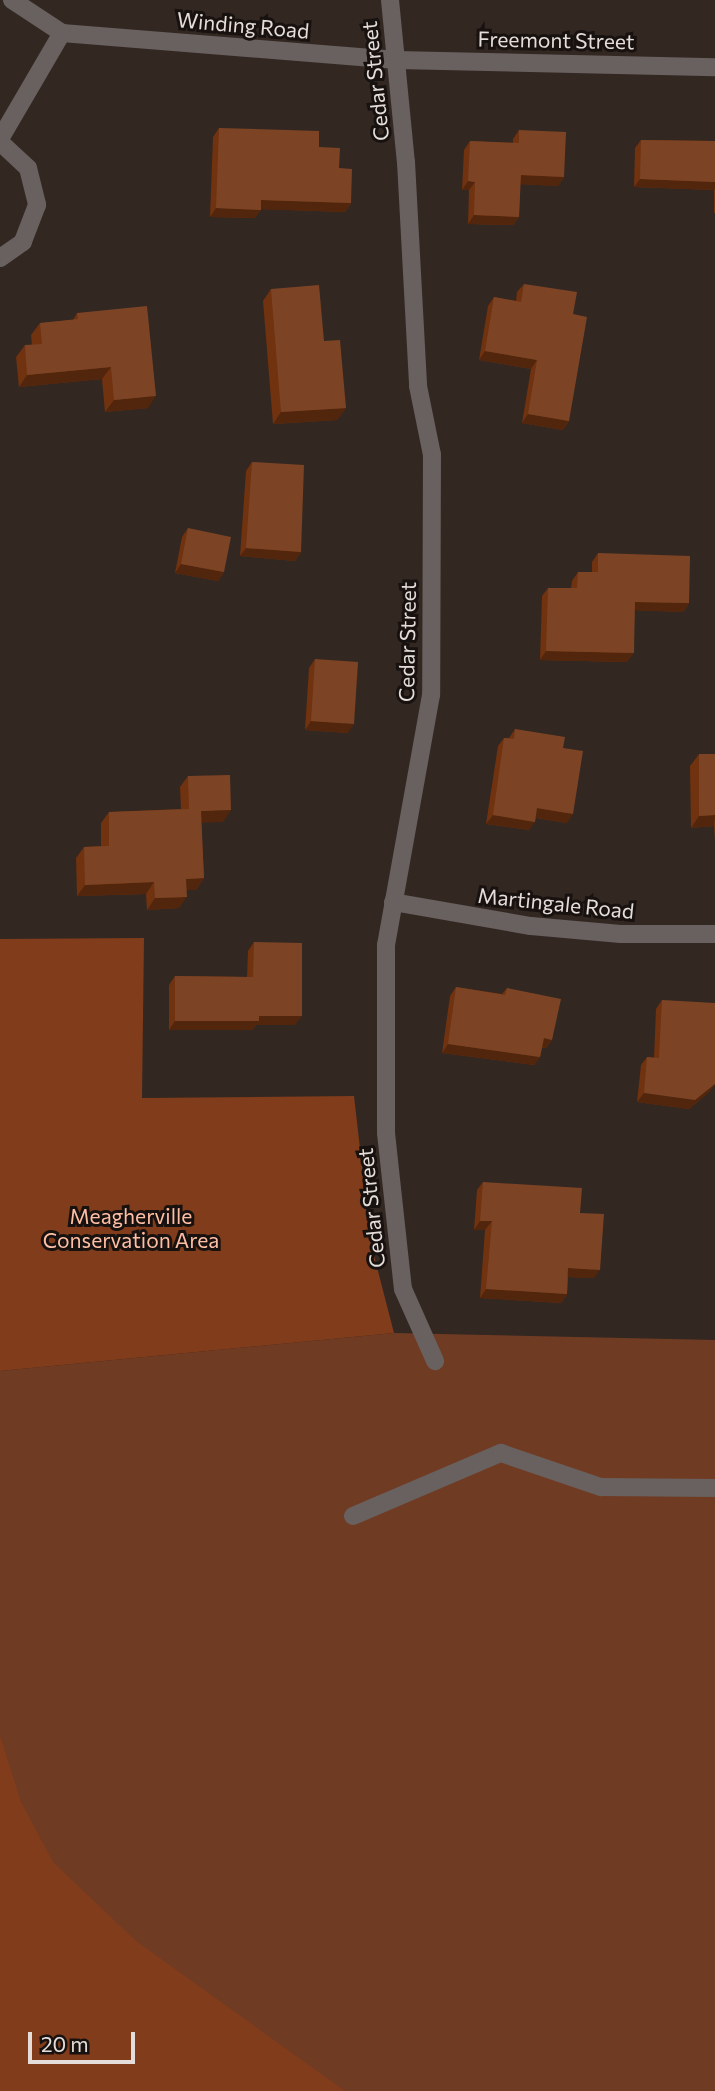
<!DOCTYPE html>
<style>
body{margin:0}
#map{position:relative;width:715px;height:2091px;overflow:hidden;background:#332721;font-family:Commissioner,sans-serif}
div>[style]{position:absolute}
.green>*{inset:0;background:#703b23}
.forest>*{inset:0;background:#803c1b}
.minor>*{height:18px;margin:-9px;padding:0 9px;transform-origin:9px;border-radius:9px;background:#68615f}
.wall>*{inset:0;background:#70320f}
.shaded-wall>*{inset:0;background:#52260d}
.building>*{inset:0;background:#7c4425}
span{translate:-50% -50%;white-space:nowrap;text-align:center;line-height:1.15;-webkit-text-stroke:6px #17110f;paint-order:stroke}
.street-label{font-size:21px;color:#e5ddd9}
.park-label{font-size:21px;color:#febfa5}
.scale{position:absolute;left:28px;top:2032px;width:107px;height:32px;box-sizing:border-box;border:4px solid #e5ddd9;border-top:0;padding-left:9px;font-size:21px;line-height:24px;white-space:nowrap;color:#e5ddd9;-webkit-text-stroke:5px #17110f;paint-order:stroke}
</style>
<div id="map">
<div class="green">
<i style="clip-path:polygon(394px 1333px,715px 1340px,715px 2091px,0 2091px,0 1371px)"></i>
</div>
<div class="forest">
<i style="clip-path:polygon(144px 938px,142px 1098px,354px 1096px,371px 1244px,394px 1333px,0 1371px,0 939px)"></i>
<i style="clip-path:polygon(0 1736px,21px 1802px,53px 1862px,136px 1941px,345px 2091px,0 2091px)"></i>
</div>
<div class="minor">
<i style="left:12px;top:0;width:60px;rotate:33.4deg"></i>
<i style="left:62px;top:33px;width:336px;rotate:4.6deg"></i>
<i style="left:397px;top:60px;width:318px;rotate:1.3deg"></i>
<i style="left:390px;top:0;width:163px;rotate:84.4deg"></i>
<i style="left:406px;top:162px;width:224px;rotate:86.9deg"></i>
<i style="left:418px;top:386px;width:70px;rotate:78.5deg"></i>
<i style="left:432px;top:455px;width:240px;rotate:90.2deg"></i>
<i style="left:431px;top:695px;width:254px;rotate:100.2deg"></i>
<i style="left:386px;top:945px;width:188px;rotate:90deg"></i>
<i style="left:386px;top:1133px;width:157px;rotate:83.8deg"></i>
<i style="left:403px;top:1289px;width:79px;rotate:66deg"></i>
<i style="left:0;top:139px;width:123px;rotate:-59.7deg"></i>
<i style="left:0;top:142px;width:38px;rotate:43deg"></i>
<i style="left:28px;top:168px;width:38px;rotate:76deg"></i>
<i style="left:37px;top:205px;width:40px;rotate:111deg"></i>
<i style="left:23px;top:242px;width:28px;rotate:145deg"></i>
<i style="left:393px;top:902px;width:140px;rotate:9.9deg"></i>
<i style="left:531px;top:926px;width:90px;rotate:5.1deg"></i>
<i style="left:621px;top:934px;width:94px"></i>
<i style="left:353px;top:1516px;width:161px;rotate:-23.1deg"></i>
<i style="left:501px;top:1453px;width:106px;rotate:18.8deg"></i>
<i style="left:601px;top:1487px;width:114px;rotate:0.5deg"></i>
</div>
<div class="wall">
<i style="clip-path:polygon(219px 128px,319px 147px,339px 168px,351px 203px,345px 212px,261px 209px,255px 218px,210px 217px,213px 137px)"></i>
<i style="clip-path:polygon(519px 130px,564px 177px,558px 186px,520px 184px,519px 217px,513px 225px,468px 224px,469px 190px,462px 190px,464px 150px,470px 141px,513px 143px,513px 139px)"></i>
<i style="clip-path:polygon(641px 140px,715px 141px,715px 213px,714px 213px,714px 190px,634px 187px,635px 148px)"></i>
<i style="clip-path:polygon(524px 284px,573px 314px,569px 421px,563px 430px,522px 423px,531px 369px,479px 360px,488px 306px,494px 297px,516px 301px,517px 292px)"></i>
<i style="clip-path:polygon(271px 289px,324px 341px,346px 408px,337px 420px,273px 424px,263px 301px)"></i>
<i style="clip-path:polygon(77px 313px,148px 408px,105px 412px,102px 379px,19px 387px,16px 357px,25px 345px,32px 345px,31px 335px,40px 323px,73px 320px)"></i>
<i style="clip-path:polygon(252px 462px,301px 552px,295px 561px,240px 556px,246px 471px)"></i>
<i style="clip-path:polygon(188px 528px,224px 572px,218px 581px,175px 573px,182px 537px)"></i>
<i style="clip-path:polygon(598px 553px,689px 603px,683px 612px,634px 610px,627px 662px,540px 660px,542px 596px,548px 588px,571px 588px,572px 581px,578px 572px,592px 572px,592px 562px)"></i>
<i style="clip-path:polygon(315px 659px,348px 733px,305px 730px,309px 668px)"></i>
<i style="clip-path:polygon(515px 729px,563px 748px,567px 823px,536px 818px,529px 830px,486px 824px,498px 746px,504px 738px,509px 738px)"></i>
<i style="clip-path:polygon(699px 754px,715px 754px,715px 841px,714px 826px,691px 828px,690px 766px)"></i>
<i style="clip-path:polygon(188px 776px,223px 822px,201px 822px,204px 878px,196px 890px,186px 890px,179px 908px,147px 910px,146px 894px,77px 896px,76px 858px,84px 847px,101px 846px,101px 823px,109px 812px,181px 809px,180px 787px)"></i>
<i style="clip-path:polygon(254px 942px,295px 1025px,256px 1025px,252px 1030px,169px 1030px,169px 985px,175px 976px,247px 977px,248px 951px)"></i>
<i style="clip-path:polygon(456px 987px,502px 994px,507px 988px,552px 1040px,546px 1048px,542px 1048px,540px 1057px,534px 1065px,442px 1053px,450px 996px)"></i>
<i style="clip-path:polygon(662px 1000px,715px 1084px,709px 1092px,689px 1109px,637px 1102px,641px 1065px,647px 1057px,654px 1058px,656px 1009px)"></i>
<i style="clip-path:polygon(483px 1182px,580px 1213px,594px 1278px,568px 1277px,567px 1294px,561px 1303px,480px 1298px,485px 1230px,474px 1230px,477px 1190px)"></i>
</div>
<div class="shaded-wall">
<i style="clip-path:polygon(521px 175px,564px 177px,558px 186px,515px 184px)"></i>
<i style="clip-path:polygon(640px 179px,715px 182px,715px 189px,714px 190px,634px 187px)"></i>
<i style="clip-path:polygon(468px 181px,475px 182px,469px 190px,462px 190px)"></i>
<i style="clip-path:polygon(261px 200px,351px 203px,345px 212px,255px 209px)"></i>
<i style="clip-path:polygon(216px 208px,261px 210px,255px 218px,210px 217px)"></i>
<i style="clip-path:polygon(474px 215px,519px 217px,513px 225px,468px 224px)"></i>
<i style="clip-path:polygon(485px 351px,537px 360px,531px 369px,479px 360px)"></i>
<i style="clip-path:polygon(111px 367px,102px 379px,19px 387px,27px 375px)"></i>
<i style="clip-path:polygon(156px 396px,148px 408px,105px 412px,114px 400px)"></i>
<i style="clip-path:polygon(346px 408px,337px 420px,273px 424px,281px 412px)"></i>
<i style="clip-path:polygon(528px 414px,569px 421px,563px 430px,522px 423px)"></i>
<i style="clip-path:polygon(246px 548px,301px 552px,295px 561px,240px 556px)"></i>
<i style="clip-path:polygon(181px 564px,224px 572px,218px 581px,175px 573px)"></i>
<i style="clip-path:polygon(635px 602px,689px 603px,683px 612px,628px 610px)"></i>
<i style="clip-path:polygon(546px 651px,634px 653px,627px 662px,540px 660px)"></i>
<i style="clip-path:polygon(311px 721px,354px 724px,348px 733px,305px 730px)"></i>
<i style="clip-path:polygon(537px 808px,573px 814px,567px 823px,531px 817px)"></i>
<i style="clip-path:polygon(231px 810px,223px 822px,193px 823px,201px 811px)"></i>
<i style="clip-path:polygon(493px 815px,535px 822px,529px 830px,486px 824px)"></i>
<i style="clip-path:polygon(715px 815px,714px 826px,691px 828px,699px 816px)"></i>
<i style="clip-path:polygon(204px 878px,196px 890px,178px 890px,186px 879px)"></i>
<i style="clip-path:polygon(154px 882px,146px 894px,77px 896px,85px 885px)"></i>
<i style="clip-path:polygon(187px 897px,179px 908px,147px 910px,155px 898px)"></i>
<i style="clip-path:polygon(259px 1016px,302px 1016px,295px 1025px,256px 1025px,252px 1030px,169px 1030px,175px 1021px)"></i>
<i style="clip-path:polygon(544px 1038px,552px 1040px,546px 1048px,538px 1047px)"></i>
<i style="clip-path:polygon(448px 1044px,540px 1057px,534px 1065px,442px 1053px)"></i>
<i style="clip-path:polygon(715px 1084px,709px 1092px,689px 1109px,637px 1102px,644px 1093px)"></i>
<i style="clip-path:polygon(480px 1221px,492px 1221px,485px 1230px,474px 1230px)"></i>
<i style="clip-path:polygon(568px 1268px,600px 1270px,594px 1278px,562px 1277px)"></i>
<i style="clip-path:polygon(486px 1289px,567px 1294px,561px 1303px,480px 1298px)"></i>
</div>
<div class="building">
<i style="clip-path:polygon(219px 128px,319px 131px,319px 147px,340px 148px,339px 168px,352px 169px,351px 203px,261px 200px,261px 210px,216px 208px)"></i>
<i style="clip-path:polygon(519px 130px,566px 132px,564px 177px,521px 175px,519px 217px,474px 215px,475px 182px,468px 181px,470px 141px,519px 143px)"></i>
<i style="clip-path:polygon(641px 140px,715px 141px,715px 182px,640px 179px)"></i>
<i style="clip-path:polygon(524px 284px,577px 292px,573px 314px,587px 317px,569px 421px,528px 414px,537px 360px,485px 351px,494px 297px,521px 302px)"></i>
<i style="clip-path:polygon(319px 285px,324px 341px,340px 340px,346px 408px,281px 412px,271px 289px)"></i>
<i style="clip-path:polygon(147px 306px,156px 396px,114px 400px,111px 367px,27px 375px,25px 345px,42px 344px,40px 323px,78px 319px,77px 313px)"></i>
<i style="clip-path:polygon(252px 462px,304px 465px,301px 552px,246px 548px)"></i>
<i style="clip-path:polygon(188px 528px,231px 537px,224px 572px,181px 564px)"></i>
<i style="clip-path:polygon(598px 553px,690px 556px,689px 603px,635px 602px,634px 653px,546px 651px,548px 588px,577px 588px,578px 572px,598px 572px)"></i>
<i style="clip-path:polygon(315px 659px,358px 662px,354px 724px,311px 721px)"></i>
<i style="clip-path:polygon(515px 729px,565px 737px,563px 748px,583px 751px,573px 814px,537px 808px,535px 822px,493px 815px,504px 738px,514px 739px)"></i>
<i style="clip-path:polygon(699px 754px,715px 754px,715px 815px,699px 816px)"></i>
<i style="clip-path:polygon(230px 775px,231px 810px,201px 811px,204px 878px,186px 879px,187px 897px,155px 898px,154px 882px,85px 885px,84px 847px,109px 846px,109px 812px,189px 809px,188px 776px)"></i>
<i style="clip-path:polygon(254px 942px,302px 943px,302px 1016px,259px 1016px,259px 1021px,175px 1021px,175px 976px,253px 977px)"></i>
<i style="clip-path:polygon(456px 987px,505px 995px,507px 988px,561px 999px,552px 1040px,544px 1038px,540px 1057px,448px 1044px)"></i>
<i style="clip-path:polygon(662px 1000px,715px 1003px,715px 1084px,695px 1100px,644px 1093px,647px 1057px,659px 1058px)"></i>
<i style="clip-path:polygon(483px 1182px,582px 1188px,580px 1213px,604px 1214px,600px 1270px,568px 1268px,567px 1294px,486px 1289px,492px 1221px,480px 1221px)"></i>
</div>
<div class="street-label">
<span style="left:243px;top:25px;rotate:5deg">Winding Road</span>
<span style="left:556px;top:40px;rotate:1deg">Freemont Street</span>
<span style="left:375px;top:81px;rotate:-96deg">Cedar Street</span>
<span style="left:407px;top:642px;rotate:-89deg">Cedar Street</span>
<span style="left:556px;top:903px;rotate:6deg">Martingale Road</span>
<span style="left:371px;top:1208px;rotate:-96deg">Cedar Street</span>
</div>
<div class="park-label">
<span style="left:131px;top:1228px">Meagherville<br>Conservation Area</span>
</div>
<div class="scale">20 m</div>
</div>
